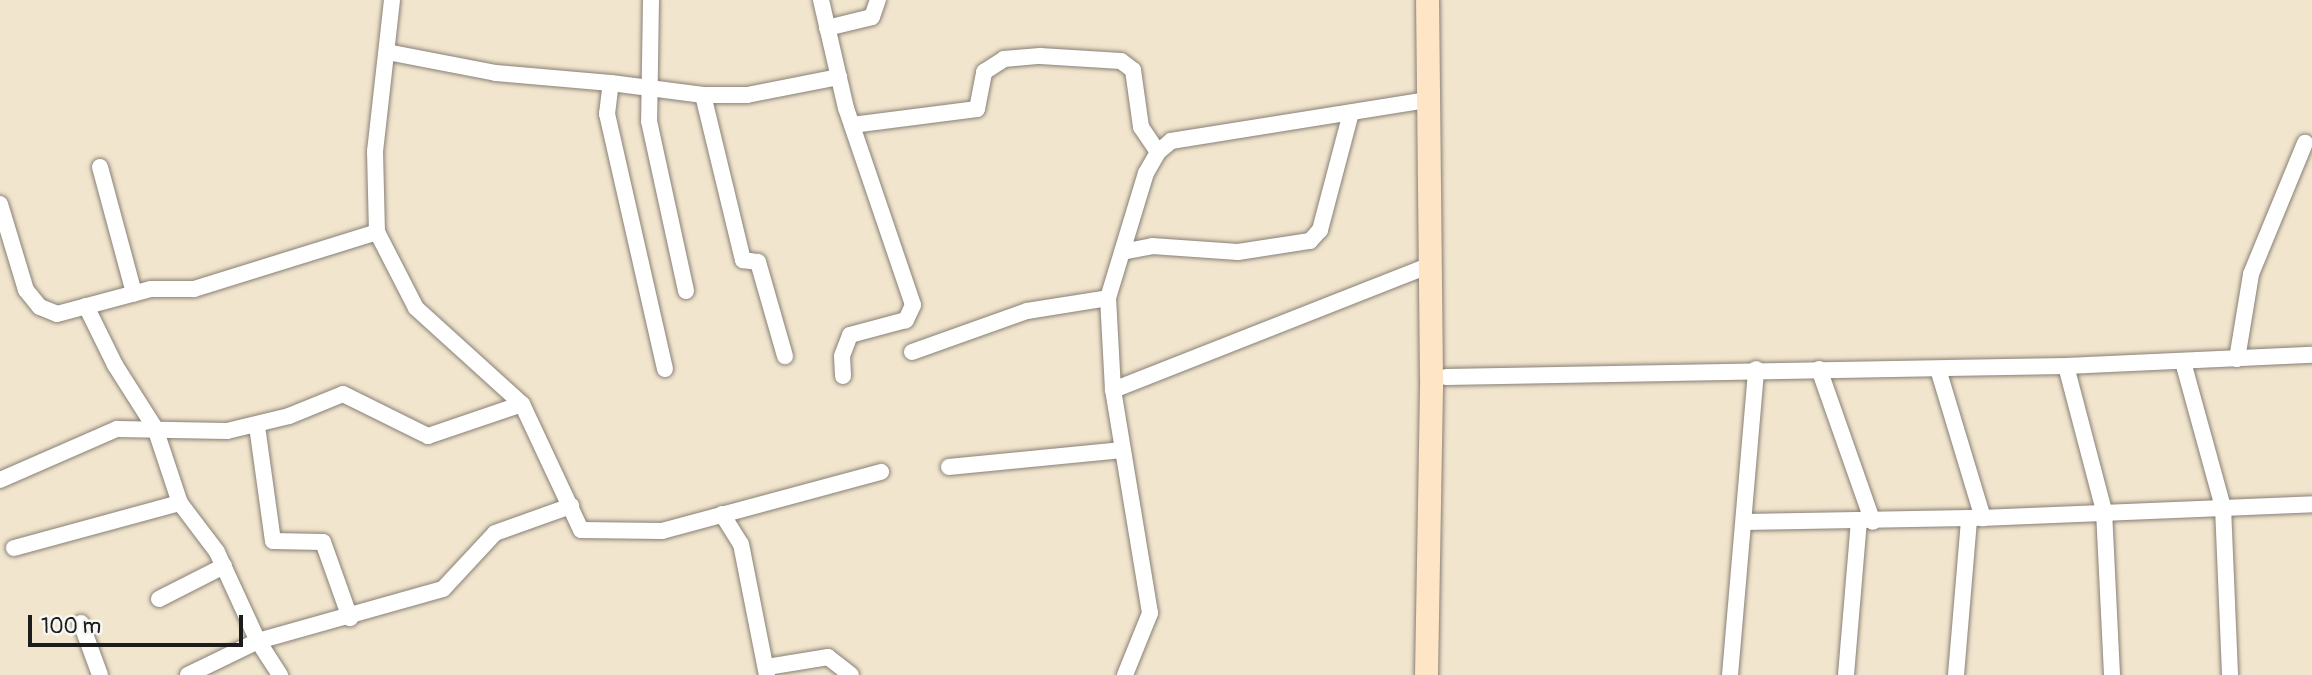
<!DOCTYPE html>
<style>
body{margin:0}
#map{position:relative;width:2312px;height:675px;overflow:hidden;background:#f2e5ce;font-family:Pangolin,sans-serif}
div>[style]{position:absolute}
.roads{filter:drop-shadow(0 0 2px #878075) drop-shadow(0 0 2px #878075)}
.minor>*{height:16px;margin:-8px;padding:0 8px;transform-origin:8px;border-radius:8px;background:#fff}
.secondary>*{height:23px;margin:-11.5px;padding:0 11.5px;transform-origin:11.5px;border-radius:11.5px;background:#fde5c5}
span{translate:-50% -50%;white-space:nowrap;text-align:center;line-height:1.15;-webkit-text-stroke:6px #f6f6f2;paint-order:stroke}
.scale{position:absolute;left:28px;top:615px;width:215px;height:32px;box-sizing:border-box;border:4px solid #1c1c1c;border-top:0;padding-left:9px;font-size:21px;line-height:24px;white-space:nowrap;color:#1c1c1c;-webkit-text-stroke:5px #f6f6f2;paint-order:stroke}
</style>
<div id="map">
<div class="roads">
<div class="minor">
<i style="left:392px;top:0;width:152px;rotate:96.4deg"></i>
<i style="left:375px;top:151px;width:81px;rotate:88.6deg"></i>
<i style="left:377px;top:232px;width:85px;rotate:62.8deg"></i>
<i style="left:416px;top:308px;width:143px;rotate:42.2deg"></i>
<i style="left:522px;top:404px;width:139px;rotate:64.9deg"></i>
<i style="left:581px;top:530px;width:81px;rotate:0.7deg"></i>
<i style="left:662px;top:531px;width:227px;rotate:-15.1deg"></i>
<i style="left:651px;top:0;width:121px;rotate:90.9deg"></i>
<i style="left:649px;top:121px;width:174px;rotate:77.7deg"></i>
<i style="left:821px;top:0;width:111px;rotate:77deg"></i>
<i style="left:846px;top:108px;width:208px;rotate:71.2deg"></i>
<i style="left:913px;top:305px;width:17px;rotate:115deg"></i>
<i style="left:906px;top:320px;width:58px;rotate:165deg"></i>
<i style="left:850px;top:335px;width:22px;rotate:111deg"></i>
<i style="left:842px;top:356px;width:20px;rotate:87deg"></i>
<i style="left:827px;top:28px;width:46px;rotate:-13.7deg"></i>
<i style="left:872px;top:17px;width:18px;rotate:-71deg"></i>
<i style="left:387px;top:52px;width:111px;rotate:10.9deg"></i>
<i style="left:496px;top:73px;width:115px;rotate:5deg"></i>
<i style="left:703px;top:95px;width:170px;rotate:76.4deg"></i>
<i style="left:743px;top:260px;width:15px;rotate:8deg"></i>
<i style="left:758px;top:262px;width:98px;rotate:74deg"></i>
<i style="left:852px;top:125px;width:126px;rotate:-7.3deg"></i>
<i style="left:977px;top:109px;width:38px;rotate:-79deg"></i>
<i style="left:984px;top:72px;width:24px;rotate:-33deg"></i>
<i style="left:1004px;top:59px;width:36px;rotate:-5deg"></i>
<i style="left:1040px;top:56px;width:81px;rotate:3.5deg"></i>
<i style="left:1121px;top:61px;width:15px;rotate:37deg"></i>
<i style="left:1133px;top:70px;width:58px;rotate:82deg"></i>
<i style="left:1141px;top:127px;width:30px;rotate:56deg"></i>
<i style="left:100px;top:167px;width:131px;rotate:74.9deg"></i>
<i style="left:0;top:204px;width:90px;rotate:73.2deg"></i>
<i style="left:26px;top:290px;width:22px;rotate:51deg"></i>
<i style="left:40px;top:307px;width:18px;rotate:22deg"></i>
<i style="left:57px;top:314px;width:97px;rotate:-14.9deg"></i>
<i style="left:151px;top:289px;width:43px"></i>
<i style="left:194px;top:289px;width:192px;rotate:-17.3deg"></i>
<i style="left:1122px;top:252px;width:31px;rotate:-11deg"></i>
<i style="left:1152px;top:246px;width:86px;rotate:4deg"></i>
<i style="left:1238px;top:252px;width:73px;rotate:-8.7deg"></i>
<i style="left:1310px;top:241px;width:15px;rotate:-48deg"></i>
<i style="left:1320px;top:230px;width:121px;rotate:-75.2deg"></i>
<i style="left:86px;top:306px;width:66px;rotate:63.8deg"></i>
<i style="left:115px;top:365px;width:75px;rotate:57.6deg"></i>
<i style="left:155px;top:428px;width:79px;rotate:71.6deg"></i>
<i style="left:180px;top:503px;width:61px;rotate:52.9deg"></i>
<i style="left:217px;top:552px;width:98px;rotate:65.3deg"></i>
<i style="left:258px;top:641px;width:78px;rotate:154.1deg"></i>
<i style="left:912px;top:352px;width:122px;rotate:-19.6deg"></i>
<i style="left:1027px;top:311px;width:82px;rotate:-9.1deg"></i>
<i style="left:2237px;top:359px;width:86px;rotate:-80.6deg"></i>
<i style="left:2251px;top:274px;width:142px;rotate:-67.6deg"></i>
<i style="left:2183px;top:362px;width:150px;rotate:74.6deg"></i>
<i style="left:2223px;top:507px;width:168px;rotate:87.6deg"></i>
<i style="left:2066px;top:366px;width:150px;rotate:75.3deg"></i>
<i style="left:2104px;top:511px;width:164px;rotate:87.2deg"></i>
<i style="left:665px;top:369px;width:262px;rotate:-102.8deg"></i>
<i style="left:607px;top:114px;width:31px;rotate:-83deg"></i>
<i style="left:611px;top:83px;width:93px;rotate:7.4deg"></i>
<i style="left:703px;top:95px;width:44px"></i>
<i style="left:747px;top:95px;width:94px;rotate:-11.1deg"></i>
<i style="left:1819px;top:369px;width:162px;rotate:70.6deg"></i>
<i style="left:1938px;top:369px;width:156px;rotate:73.2deg"></i>
<i style="left:1446px;top:377px;width:620px;rotate:-1.02deg"></i>
<i style="left:2066px;top:366px;width:246px;rotate:-2.6deg"></i>
<i style="left:1113px;top:390px;width:341px;rotate:-21.5deg"></i>
<i style="left:257px;top:426px;width:116px;rotate:82.1deg"></i>
<i style="left:273px;top:541px;width:50px;rotate:1.1deg"></i>
<i style="left:323px;top:542px;width:81px;rotate:70.4deg"></i>
<i style="left:949px;top:467px;width:174px;rotate:-5.6deg"></i>
<i style="left:0;top:480px;width:128px;rotate:-23.6deg"></i>
<i style="left:117px;top:429px;width:110px;rotate:1deg"></i>
<i style="left:227px;top:431px;width:64px;rotate:-13.6deg"></i>
<i style="left:289px;top:416px;width:58px;rotate:-22.2deg"></i>
<i style="left:343px;top:394px;width:95px;rotate:26.3deg"></i>
<i style="left:428px;top:436px;width:99px;rotate:-18.8deg"></i>
<i style="left:722px;top:514px;width:36px;rotate:58deg"></i>
<i style="left:741px;top:544px;width:134px;rotate:78.8deg"></i>
<i style="left:1744px;top:522px;width:239px;rotate:-1deg"></i>
<i style="left:1983px;top:518px;width:329px;rotate:-2.4deg"></i>
<i style="left:14px;top:548px;width:172px;rotate:-15.2deg"></i>
<i style="left:159px;top:599px;width:73px;rotate:-26.9deg"></i>
<i style="left:81px;top:623px;width:55px;rotate:69.9deg"></i>
<i style="left:767px;top:667px;width:62px;rotate:-9.3deg"></i>
<i style="left:828px;top:657px;width:29px;rotate:38deg"></i>
<i style="left:280px;top:675px;width:40px;rotate:-122.9deg"></i>
<i style="left:258px;top:641px;width:192px;rotate:-15.7deg"></i>
<i style="left:443px;top:589px;width:76px;rotate:-47.1deg"></i>
<i style="left:495px;top:533px;width:81px;rotate:-19.6deg"></i>
<i style="left:1125px;top:675px;width:67px;rotate:-68deg"></i>
<i style="left:1150px;top:613px;width:226px;rotate:-99.4deg"></i>
<i style="left:1113px;top:390px;width:92px;rotate:-93.1deg"></i>
<i style="left:1108px;top:298px;width:131px;rotate:-73.1deg"></i>
<i style="left:1146px;top:173px;width:24px;rotate:-60deg"></i>
<i style="left:1158px;top:152px;width:17px;rotate:-40deg"></i>
<i style="left:1171px;top:141px;width:260px;rotate:-9.1deg"></i>
<i style="left:1730px;top:675px;width:307px;rotate:-85.1deg"></i>
<i style="left:1846px;top:675px;width:155px;rotate:-85.2deg"></i>
<i style="left:1956px;top:675px;width:157px;rotate:-85.2deg"></i>
</div>
<div class="secondary">
<i style="left:1426px;top:675px;width:298px;rotate:-89deg"></i>
<i style="left:1431px;top:377px;width:377px;rotate:-90.6deg"></i>
</div>
</div>
<div class="scale">100 m</div>
</div>
